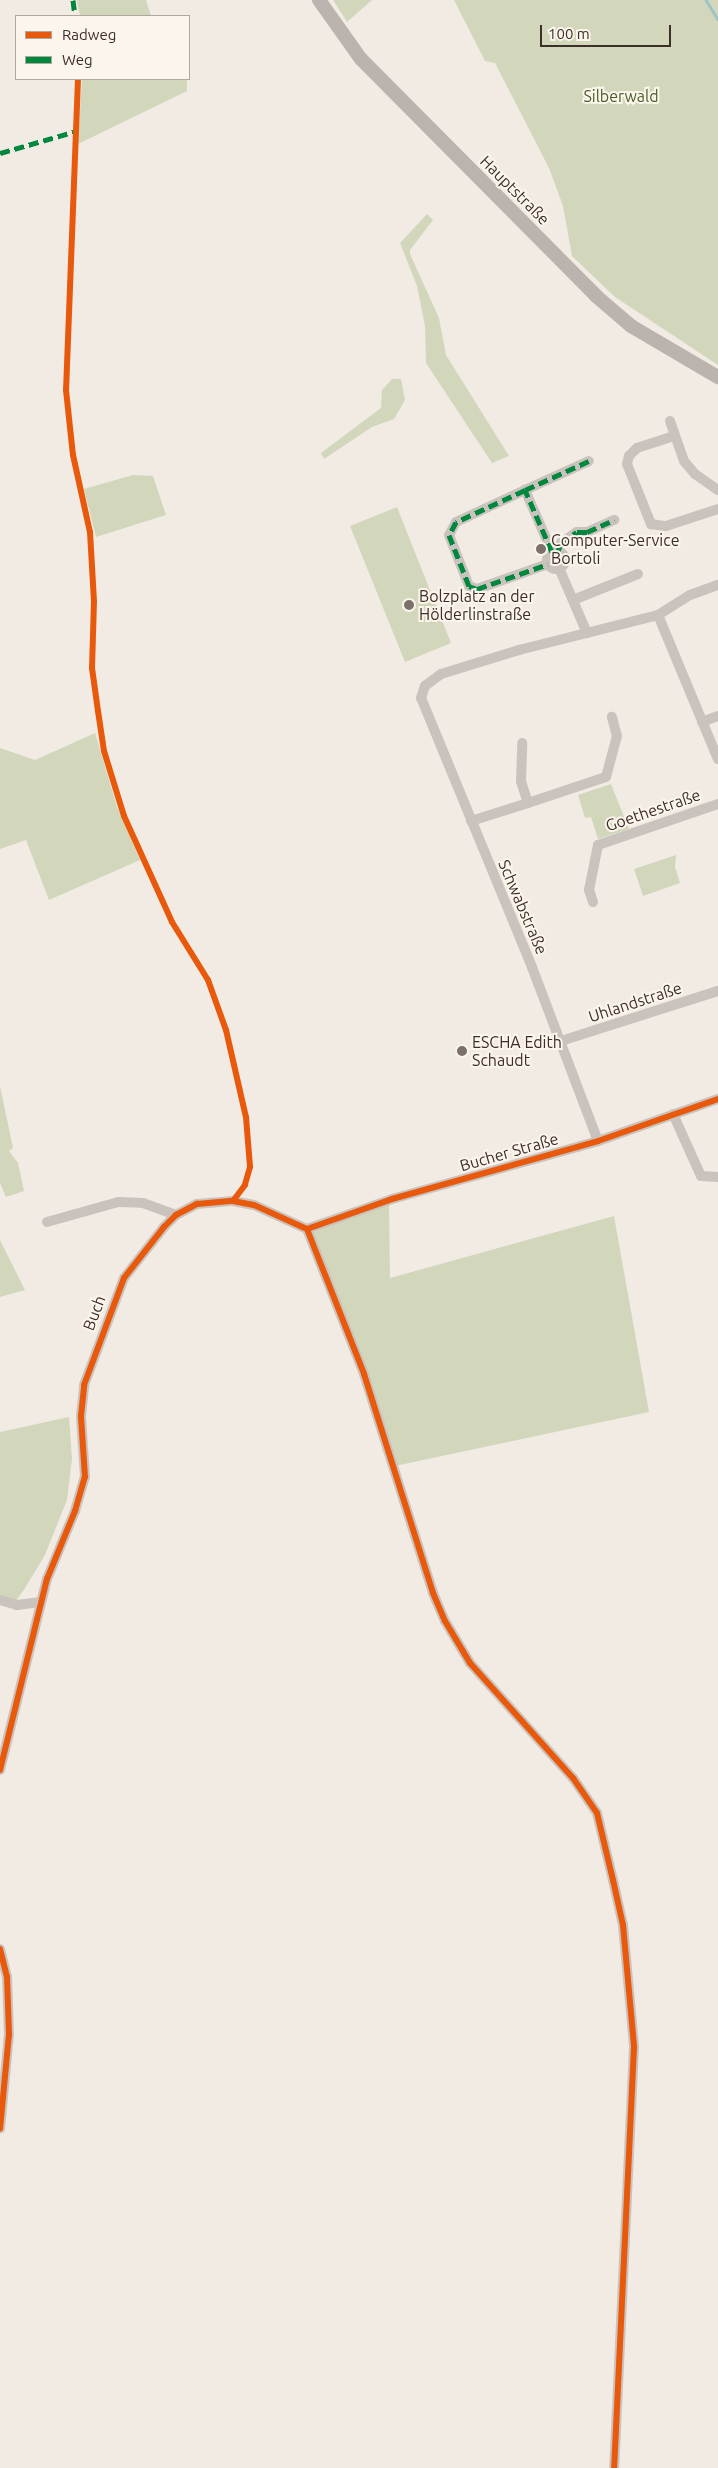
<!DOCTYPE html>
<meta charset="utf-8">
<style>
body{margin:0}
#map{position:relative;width:718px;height:2468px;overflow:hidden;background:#f1ebe4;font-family:Ubuntu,sans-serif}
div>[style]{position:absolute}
.green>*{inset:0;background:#d2d7bc}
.stream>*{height:2.5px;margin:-1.25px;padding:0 1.25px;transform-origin:1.25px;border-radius:1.25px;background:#9ec4c4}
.street>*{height:10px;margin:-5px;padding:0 5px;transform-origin:5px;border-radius:5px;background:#cac3bd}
.street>.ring{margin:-5px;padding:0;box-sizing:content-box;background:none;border:10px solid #cac3bd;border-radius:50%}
.secondary>*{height:14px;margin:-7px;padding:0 7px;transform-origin:7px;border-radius:7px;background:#bbb3ad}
.quiet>*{height:5px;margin-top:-2.5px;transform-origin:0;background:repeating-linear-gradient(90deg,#00873e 0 10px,transparent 0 15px)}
.cycleway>*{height:6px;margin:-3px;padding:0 3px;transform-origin:3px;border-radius:3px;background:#e8590c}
.dots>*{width:14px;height:14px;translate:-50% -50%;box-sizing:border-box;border:2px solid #fcf5ec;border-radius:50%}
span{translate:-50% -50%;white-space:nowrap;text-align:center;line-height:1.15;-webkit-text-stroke:4px #fcf5ec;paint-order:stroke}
.park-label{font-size:16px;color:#4b5e2a}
.street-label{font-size:16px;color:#3c2f29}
.poi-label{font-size:16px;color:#3c2f29}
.left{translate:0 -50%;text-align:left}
.legend{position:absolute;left:15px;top:15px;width:175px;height:65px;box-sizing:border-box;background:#fcf5ec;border:1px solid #afa69e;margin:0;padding:6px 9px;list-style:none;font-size:15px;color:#3c2f29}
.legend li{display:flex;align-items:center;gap:10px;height:25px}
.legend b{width:25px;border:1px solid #afa69e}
.scale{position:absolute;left:540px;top:25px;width:131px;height:22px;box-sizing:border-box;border:2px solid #3c2f29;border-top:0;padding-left:6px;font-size:15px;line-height:18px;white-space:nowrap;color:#3c2f29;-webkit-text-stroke:4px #fcf5ec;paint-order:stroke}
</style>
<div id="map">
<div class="green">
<i style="clip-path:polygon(77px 0,146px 0,151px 16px,80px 16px)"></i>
<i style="clip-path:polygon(333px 0,372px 0,347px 22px)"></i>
<i style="clip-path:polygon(454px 0,718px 0,718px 365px,615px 297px,572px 256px,563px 206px,549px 168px,495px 63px,485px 61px)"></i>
<i style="clip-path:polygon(82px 79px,187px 79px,187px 91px,78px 144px)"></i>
<i style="clip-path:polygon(427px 214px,433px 220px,410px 250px,410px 254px,439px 318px,446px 355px,509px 456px,492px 463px,426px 363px,425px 326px,417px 286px,400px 243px)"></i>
<i style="clip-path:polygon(392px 379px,401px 379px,405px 400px,394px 419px,372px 427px,324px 459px,321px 453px,381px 408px,382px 390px)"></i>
<i style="clip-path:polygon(133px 475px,153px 476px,166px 515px,96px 537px,84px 489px)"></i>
<i style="clip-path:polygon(397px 507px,451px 643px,405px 662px,350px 526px)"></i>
<i style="clip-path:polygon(95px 733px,117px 807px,140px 860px,49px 900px,26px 840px,0 849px,0 748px,35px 760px)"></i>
<i style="clip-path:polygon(611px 784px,629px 829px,598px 839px,591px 817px,585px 818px,578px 795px)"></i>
<i style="clip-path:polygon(676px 855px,675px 867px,680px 883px,643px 896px,634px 869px)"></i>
<i style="clip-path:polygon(0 1086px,13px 1148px,9px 1151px,18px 1163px,24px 1191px,6px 1197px,0 1183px)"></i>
<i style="clip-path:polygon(389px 1202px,390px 1278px,614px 1216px,649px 1412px,395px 1466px,312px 1233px)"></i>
<i style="clip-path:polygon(0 1240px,25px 1290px,0 1297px)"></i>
<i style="clip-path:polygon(69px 1417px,72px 1459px,67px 1500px,45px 1555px,25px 1588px,16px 1601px,0 1596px,0 1432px)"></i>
</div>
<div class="stream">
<i style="left:706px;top:0;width:22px;rotate:58deg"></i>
</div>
<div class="street">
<i style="left:670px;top:421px;width:42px;rotate:70.7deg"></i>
<i style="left:684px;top:461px;width:17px;rotate:50deg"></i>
<i style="left:695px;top:474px;width:28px;rotate:35deg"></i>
<i style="left:674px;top:436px;width:39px;rotate:162deg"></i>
<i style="left:637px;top:448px;width:11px;rotate:135deg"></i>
<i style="left:629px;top:456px;width:8px;rotate:104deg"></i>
<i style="left:627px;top:464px;width:65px;rotate:68.2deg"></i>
<i style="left:651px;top:524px;width:15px;rotate:8deg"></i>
<i style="left:666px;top:526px;width:55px;rotate:-18.1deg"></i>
<i style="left:525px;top:490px;width:76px;rotate:155.1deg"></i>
<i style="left:456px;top:522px;width:15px;rotate:118deg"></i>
<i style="left:449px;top:535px;width:55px;rotate:68.6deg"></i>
<i style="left:469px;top:586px;width:9px;rotate:21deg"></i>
<i style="left:477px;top:589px;width:75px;rotate:-19.4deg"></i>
<i style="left:558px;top:551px;width:9px;rotate:-69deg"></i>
<i style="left:561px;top:543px;width:19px;rotate:-35deg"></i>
<i style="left:577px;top:532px;width:10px"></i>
<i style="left:587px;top:532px;width:30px;rotate:-24deg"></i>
<i class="ring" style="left:547px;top:551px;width:8px;height:8px"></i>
<i style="left:552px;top:552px;width:68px;rotate:-113.5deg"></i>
<i style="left:525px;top:490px;width:70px;rotate:-24.4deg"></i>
<i style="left:559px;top:568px;width:71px;rotate:66.7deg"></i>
<i style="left:573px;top:600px;width:70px;rotate:-21.8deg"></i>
<i style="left:658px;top:615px;width:156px;rotate:67.4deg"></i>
<i style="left:702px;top:722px;width:17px;rotate:-21deg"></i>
<i style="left:528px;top:803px;width:82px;rotate:-18.4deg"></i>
<i style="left:606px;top:777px;width:42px;rotate:-75deg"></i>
<i style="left:617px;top:736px;width:20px;rotate:-105deg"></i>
<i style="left:471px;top:821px;width:60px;rotate:-17.5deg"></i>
<i style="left:528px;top:803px;width:23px;rotate:-108deg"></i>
<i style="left:521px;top:781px;width:38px;rotate:-88deg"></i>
<i style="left:593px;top:902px;width:13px;rotate:-108deg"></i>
<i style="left:589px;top:890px;width:46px;rotate:-78.7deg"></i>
<i style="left:598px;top:845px;width:127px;rotate:-18.9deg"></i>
<i style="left:561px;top:1041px;width:165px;rotate:-17.7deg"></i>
<i style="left:673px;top:1114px;width:68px;rotate:65.7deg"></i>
<i style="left:701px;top:1176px;width:17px;rotate:3deg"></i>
<i style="left:598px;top:1141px;width:186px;rotate:-110.8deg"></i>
<i style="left:532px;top:967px;width:291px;rotate:-112.4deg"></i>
<i style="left:421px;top:698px;width:13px;rotate:-72deg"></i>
<i style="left:425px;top:686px;width:20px;rotate:-37deg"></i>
<i style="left:441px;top:674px;width:82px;rotate:-17.1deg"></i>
<i style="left:519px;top:650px;width:143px;rotate:-14.1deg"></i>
<i style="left:658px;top:615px;width:38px;rotate:-32deg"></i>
<i style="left:690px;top:595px;width:30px;rotate:-20deg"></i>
<i style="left:47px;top:1222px;width:74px;rotate:-15.7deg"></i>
<i style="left:118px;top:1202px;width:25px;rotate:2deg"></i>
<i style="left:143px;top:1203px;width:35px;rotate:20deg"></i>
<i style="left:307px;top:1229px;width:156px;rotate:68.5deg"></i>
<i style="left:364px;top:1374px;width:230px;rotate:72.5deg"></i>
<i style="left:433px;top:1593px;width:30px;rotate:67deg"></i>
<i style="left:445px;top:1621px;width:49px;rotate:59.2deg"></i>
<i style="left:470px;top:1663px;width:154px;rotate:48.2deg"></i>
<i style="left:573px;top:1778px;width:42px;rotate:55.6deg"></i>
<i style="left:597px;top:1813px;width:69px;rotate:76.6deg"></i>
<i style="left:613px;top:1880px;width:46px;rotate:77.5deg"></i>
<i style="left:623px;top:1925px;width:122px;rotate:84.8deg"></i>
<i style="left:634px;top:2047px;width:421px;rotate:92.7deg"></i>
<i style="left:307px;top:1229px;width:90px;rotate:-19.4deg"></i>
<i style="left:392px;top:1199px;width:214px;rotate:-15.7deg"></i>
<i style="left:598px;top:1141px;width:127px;rotate:-19.3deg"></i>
<i style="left:0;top:1600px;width:18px;rotate:16deg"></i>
<i style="left:17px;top:1605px;width:24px;rotate:-7deg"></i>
<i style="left:0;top:1770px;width:197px;rotate:-76.2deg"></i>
<i style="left:47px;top:1579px;width:74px;rotate:-67.6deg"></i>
<i style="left:75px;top:1511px;width:35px;rotate:-74deg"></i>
<i style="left:85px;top:1477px;width:61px;rotate:-93.8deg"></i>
<i style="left:81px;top:1416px;width:31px;rotate:-84deg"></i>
<i style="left:84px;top:1385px;width:114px;rotate:-69.5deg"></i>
<i style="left:124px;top:1278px;width:65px;rotate:-51.9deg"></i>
<i style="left:164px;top:1227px;width:17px;rotate:-45deg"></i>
<i style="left:176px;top:1215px;width:24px;rotate:-28deg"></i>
<i style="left:197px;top:1204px;width:36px;rotate:-5deg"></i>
<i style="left:233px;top:1201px;width:21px;rotate:11deg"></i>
<i style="left:254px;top:1205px;width:58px;rotate:24.4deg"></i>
<i style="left:0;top:1949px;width:29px;rotate:76deg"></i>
<i style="left:7px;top:1977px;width:57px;rotate:88deg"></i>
<i style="left:9px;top:2034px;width:95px;rotate:95.4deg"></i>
</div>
<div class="secondary">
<i style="left:319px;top:0;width:72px;rotate:54.6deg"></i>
<i style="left:361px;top:59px;width:334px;rotate:45.2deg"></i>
<i style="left:596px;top:296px;width:46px;rotate:40.6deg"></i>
<i style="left:631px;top:326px;width:101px;rotate:30.4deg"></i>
</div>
<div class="quiet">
<i style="left:73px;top:0;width:16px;rotate:83deg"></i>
<i style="left:0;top:153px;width:79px;rotate:-16.1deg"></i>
<i style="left:525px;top:490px;width:76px;rotate:155.1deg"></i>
<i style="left:456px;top:522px;width:15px;rotate:118deg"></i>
<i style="left:449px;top:535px;width:55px;rotate:68.6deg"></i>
<i style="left:469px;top:586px;width:9px;rotate:21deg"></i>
<i style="left:477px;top:589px;width:75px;rotate:-19.4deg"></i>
<i style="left:558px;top:551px;width:9px;rotate:-69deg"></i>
<i style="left:561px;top:543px;width:19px;rotate:-35deg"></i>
<i style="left:577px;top:532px;width:10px"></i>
<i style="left:587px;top:532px;width:30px;rotate:-24deg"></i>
<i style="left:552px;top:552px;width:68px;rotate:-113.5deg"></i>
<i style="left:525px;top:490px;width:70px;rotate:-24.4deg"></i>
</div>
<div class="cycleway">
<i style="left:78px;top:79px;width:311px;rotate:92.2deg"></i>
<i style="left:66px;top:390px;width:65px;rotate:83.9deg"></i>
<i style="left:73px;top:455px;width:79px;rotate:77.6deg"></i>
<i style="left:90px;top:532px;width:69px;rotate:86.7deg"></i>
<i style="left:94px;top:601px;width:67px;rotate:91.7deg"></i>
<i style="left:92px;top:668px;width:43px;rotate:82.1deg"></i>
<i style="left:98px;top:711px;width:40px;rotate:81.5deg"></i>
<i style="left:104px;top:751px;width:68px;rotate:72.9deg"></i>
<i style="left:124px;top:816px;width:116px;rotate:65.6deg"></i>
<i style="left:172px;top:922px;width:68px;rotate:58.2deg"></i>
<i style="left:208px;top:980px;width:53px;rotate:70.2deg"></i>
<i style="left:226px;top:1030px;width:89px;rotate:77.1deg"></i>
<i style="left:246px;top:1117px;width:50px;rotate:85.4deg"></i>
<i style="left:250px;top:1167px;width:19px;rotate:106deg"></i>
<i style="left:245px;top:1185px;width:20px;rotate:127deg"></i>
<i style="left:307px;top:1229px;width:156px;rotate:68.5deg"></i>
<i style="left:364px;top:1374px;width:230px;rotate:72.5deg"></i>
<i style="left:433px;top:1593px;width:30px;rotate:67deg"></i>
<i style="left:445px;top:1621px;width:49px;rotate:59.2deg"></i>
<i style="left:470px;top:1663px;width:154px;rotate:48.2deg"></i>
<i style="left:573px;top:1778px;width:42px;rotate:55.6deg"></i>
<i style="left:597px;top:1813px;width:69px;rotate:76.6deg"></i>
<i style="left:613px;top:1880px;width:46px;rotate:77.5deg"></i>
<i style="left:623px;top:1925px;width:122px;rotate:84.8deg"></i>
<i style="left:634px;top:2047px;width:421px;rotate:92.7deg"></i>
<i style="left:307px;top:1229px;width:90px;rotate:-19.4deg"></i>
<i style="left:392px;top:1199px;width:214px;rotate:-15.7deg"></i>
<i style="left:598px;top:1141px;width:127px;rotate:-19.3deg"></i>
<i style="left:0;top:1770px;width:197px;rotate:-76.2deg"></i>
<i style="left:47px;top:1579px;width:74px;rotate:-67.6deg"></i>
<i style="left:75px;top:1511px;width:35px;rotate:-74deg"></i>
<i style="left:85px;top:1477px;width:61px;rotate:-93.8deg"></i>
<i style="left:81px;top:1416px;width:31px;rotate:-84deg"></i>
<i style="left:84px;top:1385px;width:114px;rotate:-69.5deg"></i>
<i style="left:124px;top:1278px;width:65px;rotate:-51.9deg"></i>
<i style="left:164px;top:1227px;width:17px;rotate:-45deg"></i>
<i style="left:176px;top:1215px;width:24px;rotate:-28deg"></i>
<i style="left:197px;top:1204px;width:36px;rotate:-5deg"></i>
<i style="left:233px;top:1201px;width:21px;rotate:11deg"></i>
<i style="left:254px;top:1205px;width:58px;rotate:24.4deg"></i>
<i style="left:0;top:1949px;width:29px;rotate:76deg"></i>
<i style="left:7px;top:1977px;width:57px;rotate:88deg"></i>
<i style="left:9px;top:2034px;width:95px;rotate:95.4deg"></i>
</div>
<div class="dots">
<i style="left:541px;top:549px;background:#7b716a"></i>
<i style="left:409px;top:605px;background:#7b716a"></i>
<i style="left:462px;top:1051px;background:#7b716a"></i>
</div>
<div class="park-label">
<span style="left:621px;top:96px">Silberwald</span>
</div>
<div class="street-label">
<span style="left:515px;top:190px;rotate:45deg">Hauptstraße</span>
<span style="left:653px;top:810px;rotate:-19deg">Goethestraße</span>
<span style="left:523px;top:907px;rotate:67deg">Schwabstraße</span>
<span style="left:635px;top:1002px;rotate:-18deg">Uhlandstraße</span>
<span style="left:509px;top:1152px;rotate:-16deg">Bucher Straße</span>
<span style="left:94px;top:1313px;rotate:-69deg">Buch</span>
</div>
<div class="poi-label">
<span class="left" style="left:551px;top:549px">Computer-Service<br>Bortoli</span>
<span class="left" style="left:419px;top:605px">Bolzplatz an der<br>Hölderlinstraße</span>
<span class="left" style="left:472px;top:1051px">ESCHA Edith<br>Schaudt</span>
</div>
<ul class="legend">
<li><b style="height:6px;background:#e8590c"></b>Radweg</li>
<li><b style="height:6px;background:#00873e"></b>Weg</li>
</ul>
<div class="scale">100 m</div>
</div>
